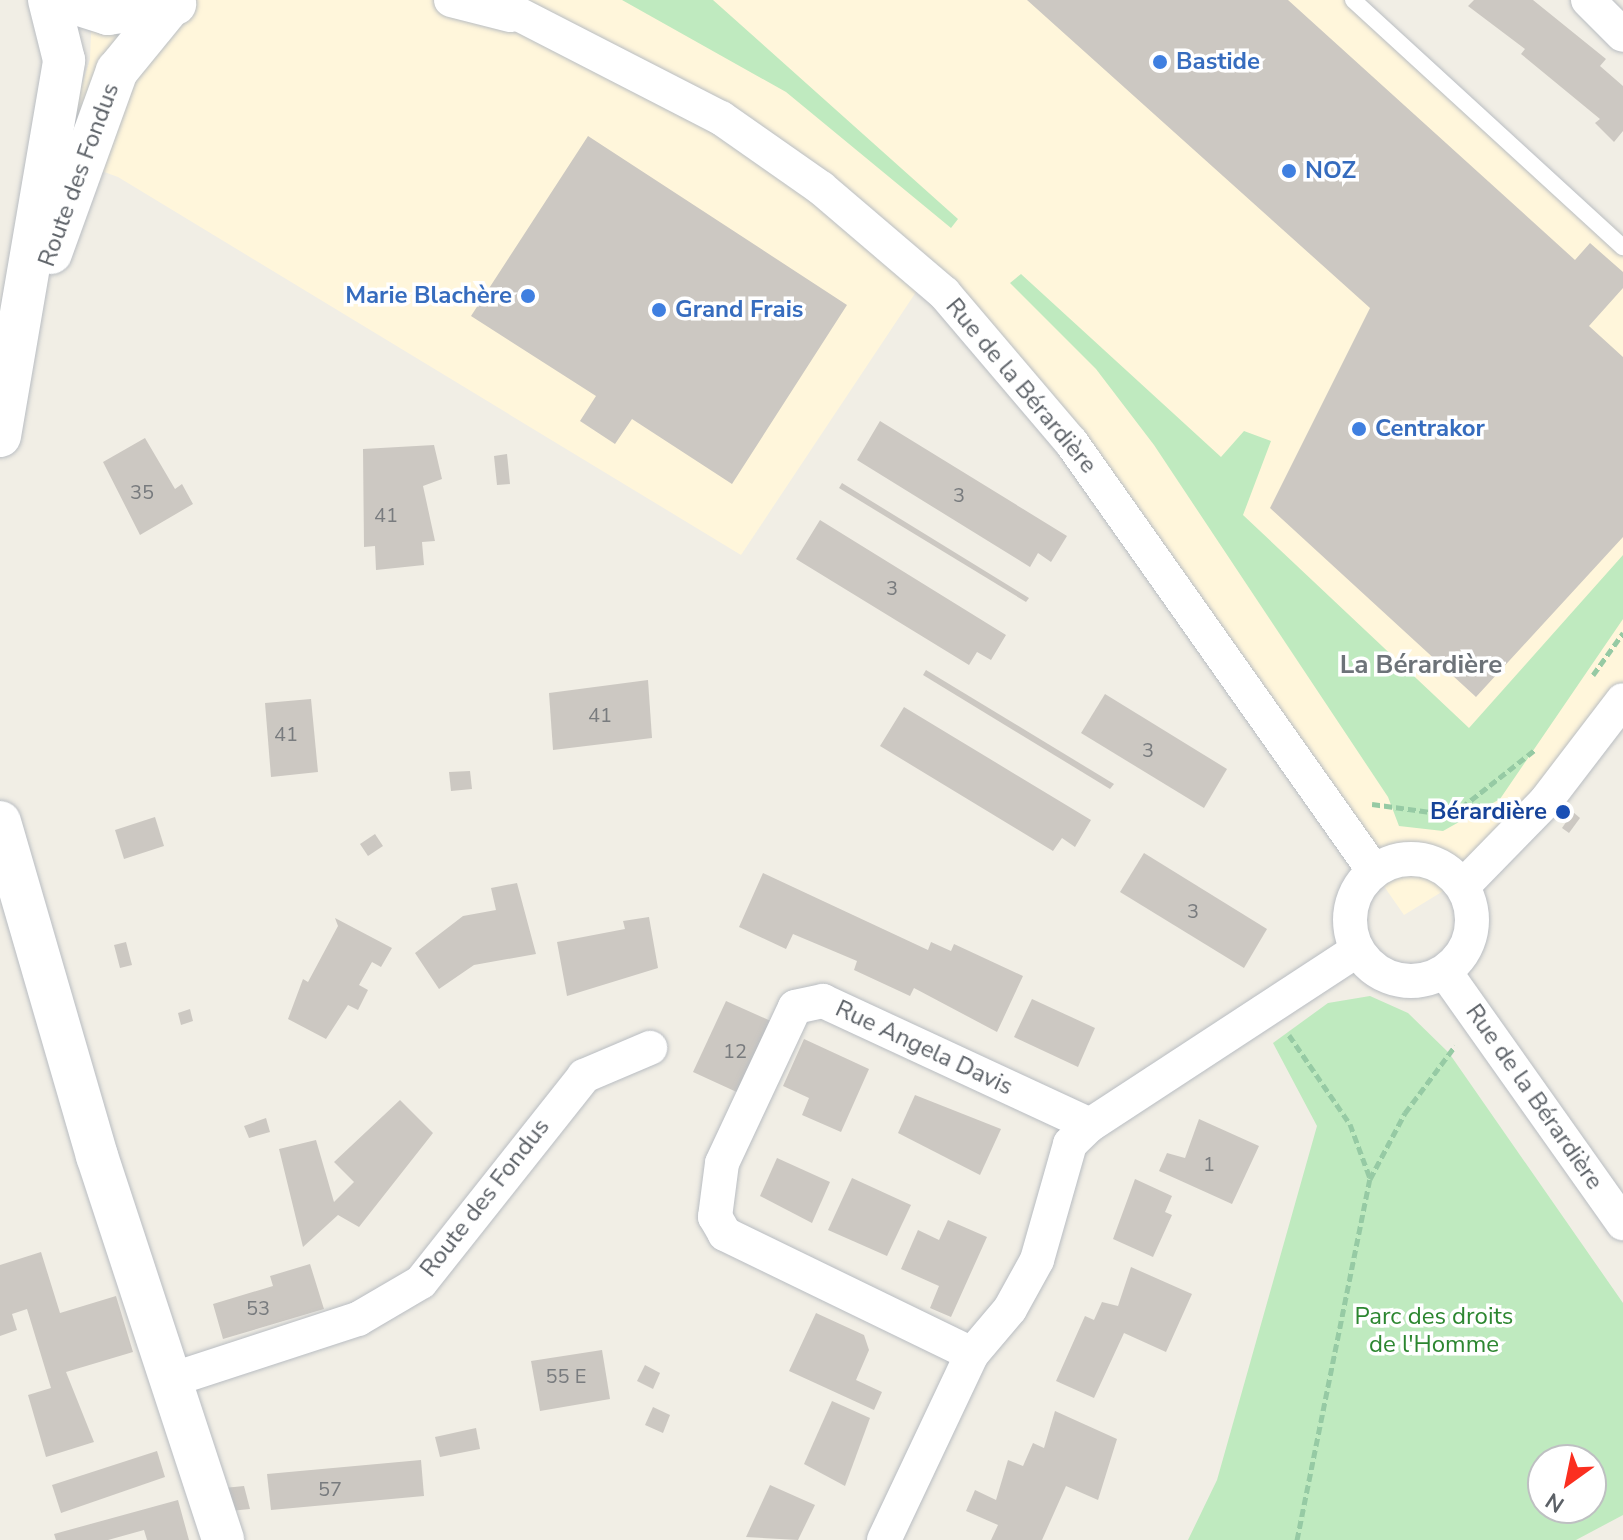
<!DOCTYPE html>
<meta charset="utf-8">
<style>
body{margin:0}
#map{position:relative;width:1623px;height:1540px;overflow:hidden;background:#f1eee5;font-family:"Nunito Sans",sans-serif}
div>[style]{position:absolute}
.commercial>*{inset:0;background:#fff6db}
.green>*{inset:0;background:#bfeabf}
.building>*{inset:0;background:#ccc8c2}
.path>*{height:5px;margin-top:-2.5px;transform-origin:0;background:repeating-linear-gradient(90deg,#96caa4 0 8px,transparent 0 12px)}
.roads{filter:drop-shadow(0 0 2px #b9bdc2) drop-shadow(0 0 2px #b9bdc2)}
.service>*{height:16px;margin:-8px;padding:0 8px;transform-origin:8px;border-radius:8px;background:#fff}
.minor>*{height:34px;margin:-17px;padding:0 17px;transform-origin:17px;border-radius:17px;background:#fff}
.minor>.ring{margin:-17px;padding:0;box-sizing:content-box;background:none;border:34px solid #fff;border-radius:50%}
.tertiary>*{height:42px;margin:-21px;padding:0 21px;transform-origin:21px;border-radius:21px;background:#fff}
.dots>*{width:22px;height:22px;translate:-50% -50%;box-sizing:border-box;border:4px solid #fff;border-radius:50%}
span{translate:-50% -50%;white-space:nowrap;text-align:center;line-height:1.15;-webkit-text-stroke:7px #fff;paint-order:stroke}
.number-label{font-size:20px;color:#787b7e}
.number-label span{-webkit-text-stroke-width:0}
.shop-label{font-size:24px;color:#366cbe;font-weight:700}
.left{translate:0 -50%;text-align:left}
.right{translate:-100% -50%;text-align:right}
.street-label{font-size:24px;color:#5c6167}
.transit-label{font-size:24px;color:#164399;font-weight:700}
.park-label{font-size:24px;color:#2c8630}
.neighbourhood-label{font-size:26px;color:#6d7379;font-weight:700}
.north{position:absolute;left:1527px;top:1444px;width:80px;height:80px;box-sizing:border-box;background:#fff;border:2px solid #bec0c2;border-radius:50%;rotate:213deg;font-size:22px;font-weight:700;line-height:32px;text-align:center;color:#5c6167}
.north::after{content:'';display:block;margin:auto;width:28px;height:36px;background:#fb2f20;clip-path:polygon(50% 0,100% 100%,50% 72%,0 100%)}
</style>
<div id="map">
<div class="commercial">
<i style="clip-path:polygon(64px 0,1356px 0,1623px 235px,1623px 695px,1458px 882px,1404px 915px,1130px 522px,926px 277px,741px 555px,118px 177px,60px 156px,90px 59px,92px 11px)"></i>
</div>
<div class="green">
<i style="clip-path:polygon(622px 0,713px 0,958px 219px,951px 228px,786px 92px)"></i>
<i style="clip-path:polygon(1021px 274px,1221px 457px,1244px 431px,1271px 441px,1243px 515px,1469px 728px,1623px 555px,1623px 619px,1500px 799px,1443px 831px,1399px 826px,1388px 797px,1154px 445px,1096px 369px,1010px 283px)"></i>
<i style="clip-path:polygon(evenodd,1370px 996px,1408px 1013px,1449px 1053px,1623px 1303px,1623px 1515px,1576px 1540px,1188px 1540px,1217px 1480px,1317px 1126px,1273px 1043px,1328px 1003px,1370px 996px,1543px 1460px,1591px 1460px,1591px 1508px,1543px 1508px,1543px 1460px)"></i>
</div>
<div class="building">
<i style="clip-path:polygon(1027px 0,1288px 0,1575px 260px,1590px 243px,1623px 272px,1623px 288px,1589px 326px,1623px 357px,1623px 537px,1476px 697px,1270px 508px,1370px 308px)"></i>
<i style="clip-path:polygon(1474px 0,1533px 0,1606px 59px,1600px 66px,1623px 86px,1623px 131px,1614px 142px,1595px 123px,1600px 119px,1521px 54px,1525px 49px,1468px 6px)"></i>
<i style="clip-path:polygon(588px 136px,847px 305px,732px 484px,632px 419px,615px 444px,580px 421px,596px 396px,471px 316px)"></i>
<i style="clip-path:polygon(880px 421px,1067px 536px,1051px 562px,1038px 553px,1030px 567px,857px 460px)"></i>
<i style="clip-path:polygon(145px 438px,175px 489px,182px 484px,193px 504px,140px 535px,103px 462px)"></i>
<i style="clip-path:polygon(434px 445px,442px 479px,423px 486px,435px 541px,422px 542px,424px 565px,376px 570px,375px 546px,364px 547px,363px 449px)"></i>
<i style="clip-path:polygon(507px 454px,510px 484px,497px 485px,494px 456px)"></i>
<i style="clip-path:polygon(842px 483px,1029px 598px,1026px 602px,839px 488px)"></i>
<i style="clip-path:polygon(820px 520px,1006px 635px,991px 660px,977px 652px,969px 665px,796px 559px)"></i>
<i style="clip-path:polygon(926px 670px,1114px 784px,1110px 789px,923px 675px)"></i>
<i style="clip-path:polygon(648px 680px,652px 738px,553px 750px,549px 693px)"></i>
<i style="clip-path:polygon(1105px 694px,1227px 769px,1204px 808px,1081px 733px)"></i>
<i style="clip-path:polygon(311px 699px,318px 772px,271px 777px,265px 703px)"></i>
<i style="clip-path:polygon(904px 707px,1091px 820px,1075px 847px,1062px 838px,1053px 851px,880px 746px)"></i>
<i style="clip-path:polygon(470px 771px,472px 789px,451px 791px,449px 772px)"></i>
<i style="clip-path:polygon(1573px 812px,1580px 818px,1569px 833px,1562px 828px)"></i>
<i style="clip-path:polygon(155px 817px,164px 846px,124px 859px,115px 830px)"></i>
<i style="clip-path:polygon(375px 834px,383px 846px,368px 856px,360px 844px)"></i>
<i style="clip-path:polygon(1144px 853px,1267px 929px,1244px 968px,1120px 892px)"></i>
<i style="clip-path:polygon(763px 873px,928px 950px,931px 942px,951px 951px,954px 944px,1023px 976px,997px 1032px,914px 988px,910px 996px,854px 970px,857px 961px,793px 934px,786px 949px,739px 927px)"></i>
<i style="clip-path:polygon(517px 883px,536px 954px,474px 965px,439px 989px,415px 953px,463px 916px,496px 910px,491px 888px)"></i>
<i style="clip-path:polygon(649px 917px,658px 968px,567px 996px,557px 942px,625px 929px,623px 921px)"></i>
<i style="clip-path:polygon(335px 918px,392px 948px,381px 967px,372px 962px,359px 985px,368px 990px,358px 1010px,348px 1005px,326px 1039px,288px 1019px,303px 979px,308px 982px,338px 926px)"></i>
<i style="clip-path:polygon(126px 942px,132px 965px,120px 968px,114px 945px)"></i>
<i style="clip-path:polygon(1032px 999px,1095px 1028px,1078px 1067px,1014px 1037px)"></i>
<i style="clip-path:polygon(726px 1001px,773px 1022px,741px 1094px,693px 1072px)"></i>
<i style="clip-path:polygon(190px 1009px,193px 1021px,181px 1025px,178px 1013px)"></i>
<i style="clip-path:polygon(804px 1039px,869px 1069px,841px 1132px,802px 1115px,809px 1098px,783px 1086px)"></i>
<i style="clip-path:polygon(915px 1095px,1001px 1129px,980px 1175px,898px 1133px)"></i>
<i style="clip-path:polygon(400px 1100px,433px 1133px,359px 1227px,338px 1215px,303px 1247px,279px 1149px,316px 1140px,334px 1202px,354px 1182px,334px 1162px)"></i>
<i style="clip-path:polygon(266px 1118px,270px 1132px,249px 1138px,244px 1126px)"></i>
<i style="clip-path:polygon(1199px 1119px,1259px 1146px,1232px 1204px,1159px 1171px,1167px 1153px,1185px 1158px)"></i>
<i style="clip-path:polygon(777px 1158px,830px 1182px,812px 1223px,760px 1196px)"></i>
<i style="clip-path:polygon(852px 1178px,911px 1205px,887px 1256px,828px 1230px)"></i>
<i style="clip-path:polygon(1135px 1179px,1172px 1196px,1165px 1212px,1172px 1215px,1153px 1257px,1113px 1239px)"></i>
<i style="clip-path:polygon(948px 1220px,987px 1237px,951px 1317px,930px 1308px,939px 1286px,901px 1269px,918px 1230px,939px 1240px)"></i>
<i style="clip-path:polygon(41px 1252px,60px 1313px,116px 1296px,133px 1352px,66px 1372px,94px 1442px,46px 1457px,28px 1395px,51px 1388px,27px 1309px,12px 1314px,17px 1330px,0 1336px,0 1265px)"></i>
<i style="clip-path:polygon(310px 1264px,324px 1309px,223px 1339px,213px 1304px,273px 1286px,270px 1276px)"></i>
<i style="clip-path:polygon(1131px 1267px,1192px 1294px,1166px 1352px,1124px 1333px,1094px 1398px,1056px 1381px,1085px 1316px,1094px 1320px,1102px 1302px,1118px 1306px)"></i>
<i style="clip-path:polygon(816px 1313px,864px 1335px,869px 1350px,856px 1380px,882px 1392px,874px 1410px,789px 1371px)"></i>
<i style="clip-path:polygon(602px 1350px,610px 1399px,540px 1411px,531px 1361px)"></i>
<i style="clip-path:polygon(645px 1365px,660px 1373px,653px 1389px,637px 1381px)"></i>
<i style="clip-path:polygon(832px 1401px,870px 1418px,845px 1486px,804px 1464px)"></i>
<i style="clip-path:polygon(653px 1407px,670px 1415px,663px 1433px,645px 1425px)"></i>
<i style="clip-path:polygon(1055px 1411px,1117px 1439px,1098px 1500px,1066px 1486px,1042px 1540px,991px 1540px,998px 1525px,966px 1511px,975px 1490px,996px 1500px,1008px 1460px,1023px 1466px,1033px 1443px,1044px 1448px)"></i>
<i style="clip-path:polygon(476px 1428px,480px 1449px,440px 1457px,435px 1437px)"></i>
<i style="clip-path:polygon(157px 1451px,165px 1477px,61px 1513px,52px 1485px)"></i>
<i style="clip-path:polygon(421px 1460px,424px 1496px,271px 1510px,267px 1474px)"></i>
<i style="clip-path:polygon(770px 1485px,815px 1505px,798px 1540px,746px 1537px)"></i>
<i style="clip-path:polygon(244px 1486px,250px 1509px,230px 1511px,224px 1488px)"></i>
<i style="clip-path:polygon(178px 1500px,189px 1540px,147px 1540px,144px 1530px,108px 1540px,56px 1540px,54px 1534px)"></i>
</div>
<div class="path">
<i style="left:1593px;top:675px;width:52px;rotate:-54.5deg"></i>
<i style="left:1372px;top:804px;width:81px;rotate:7.8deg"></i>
<i style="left:1452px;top:815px;width:107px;rotate:-38.2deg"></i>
<i style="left:1289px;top:1035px;width:108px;rotate:55.6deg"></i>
<i style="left:1350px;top:1124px;width:58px;rotate:69.7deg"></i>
<i style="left:1297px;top:1540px;width:368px;rotate:-78.6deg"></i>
<i style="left:1370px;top:1179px;width:75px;rotate:-62.1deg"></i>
<i style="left:1405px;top:1113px;width:84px;rotate:-53.3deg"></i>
</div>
<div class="roads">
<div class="service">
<i style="left:1353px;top:0;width:366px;rotate:42.5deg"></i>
</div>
<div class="minor">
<i style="left:451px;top:0;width:61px;rotate:14.3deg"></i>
<i style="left:491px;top:0;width:259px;rotate:27.2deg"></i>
<i style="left:721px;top:118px;width:122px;rotate:35deg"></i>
<i style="left:821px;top:188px;width:162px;rotate:40.5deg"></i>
<i style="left:944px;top:293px;width:196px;rotate:49.6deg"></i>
<i style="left:1071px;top:442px;width:525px;rotate:54.77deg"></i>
<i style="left:1588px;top:0;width:49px;rotate:45deg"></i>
<i class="ring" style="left:1350px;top:859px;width:88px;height:88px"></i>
<i style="left:1463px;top:886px;width:117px;rotate:-45.7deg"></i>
<i style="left:1545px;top:802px;width:128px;rotate:-52.6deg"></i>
<i style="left:1445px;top:972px;width:308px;rotate:54.7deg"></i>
<i style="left:972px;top:1354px;width:275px;rotate:-154.1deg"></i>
<i style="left:725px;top:1234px;width:20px;rotate:-120deg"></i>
<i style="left:715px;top:1217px;width:54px;rotate:-82.6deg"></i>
<i style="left:722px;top:1163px;width:172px;rotate:-64.9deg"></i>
<i style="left:795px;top:1007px;width:29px;rotate:-12deg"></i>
<i style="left:823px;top:1001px;width:294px;rotate:24.9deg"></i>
<i style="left:174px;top:1379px;width:194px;rotate:-18.1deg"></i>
<i style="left:358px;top:1319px;width:73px;rotate:-30.4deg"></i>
<i style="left:421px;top:1282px;width:263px;rotate:-51.6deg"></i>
<i style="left:584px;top:1076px;width:72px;rotate:-23deg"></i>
<i style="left:884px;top:1540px;width:206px;rotate:-64.7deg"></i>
<i style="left:972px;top:1354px;width:59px;rotate:-49.8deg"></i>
<i style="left:1010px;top:1309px;width:56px;rotate:-61.1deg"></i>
<i style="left:1037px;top:1260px;width:121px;rotate:-74.1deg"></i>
<i style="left:1070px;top:1144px;width:28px;rotate:-44deg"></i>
<i style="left:1090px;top:1125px;width:319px;rotate:-33.2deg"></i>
</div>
<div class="tertiary">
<i style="left:64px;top:0;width:46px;rotate:17.7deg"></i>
<i style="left:108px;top:14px;width:68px;rotate:-8.5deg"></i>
<i style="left:51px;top:253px;width:194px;rotate:-70.1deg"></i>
<i style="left:117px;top:71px;width:84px;rotate:-50.8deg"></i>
<i style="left:0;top:436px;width:381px;rotate:-80.3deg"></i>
<i style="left:64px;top:60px;width:62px;rotate:-104deg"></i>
<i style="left:0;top:822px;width:348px;rotate:73.8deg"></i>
<i style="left:97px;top:1156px;width:404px;rotate:71.8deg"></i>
</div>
</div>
<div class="dots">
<i style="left:1160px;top:62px;background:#3f7fe0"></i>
<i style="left:1289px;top:171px;background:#3f7fe0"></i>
<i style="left:528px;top:296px;background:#3f7fe0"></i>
<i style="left:659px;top:310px;background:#3f7fe0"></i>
<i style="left:1359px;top:429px;background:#3f7fe0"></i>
<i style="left:1563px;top:812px;background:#1a4fb4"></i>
</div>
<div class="number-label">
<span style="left:142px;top:492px">35</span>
<span style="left:959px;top:495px">3</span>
<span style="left:386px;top:515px">41</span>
<span style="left:892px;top:588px">3</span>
<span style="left:600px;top:715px">41</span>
<span style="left:286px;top:734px">41</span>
<span style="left:1148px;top:750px">3</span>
<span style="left:1193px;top:911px">3</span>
<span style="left:735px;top:1051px">12</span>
<span style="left:1209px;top:1164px">1</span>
<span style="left:258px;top:1308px">53</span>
<span style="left:566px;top:1376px">55 E</span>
<span style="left:330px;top:1489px">57</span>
</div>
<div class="shop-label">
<span class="left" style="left:1176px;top:62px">Bastide</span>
<span class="left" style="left:1305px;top:171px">NOZ</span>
<span class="right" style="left:512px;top:296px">Marie Blachère</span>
<span class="left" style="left:675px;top:310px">Grand Frais</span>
<span class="left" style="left:1375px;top:429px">Centrakor</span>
</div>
<div class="street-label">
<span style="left:79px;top:175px;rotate:-70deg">Route des Fondus</span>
<span style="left:1021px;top:386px;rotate:50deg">Rue de la Bérardière</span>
<span style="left:924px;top:1048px;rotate:25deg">Rue Angela Davis</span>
<span style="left:1534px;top:1097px;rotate:55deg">Rue de la Bérardière</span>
<span style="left:485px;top:1198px;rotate:-52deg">Route des Fondus</span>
</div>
<div class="transit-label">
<span class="right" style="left:1547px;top:812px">Bérardière</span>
</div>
<div class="park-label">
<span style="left:1434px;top:1331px">Parc des droits<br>de l'Homme</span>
</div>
<div class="neighbourhood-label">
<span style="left:1421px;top:665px">La Bérardière</span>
</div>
<div class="north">N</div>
</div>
